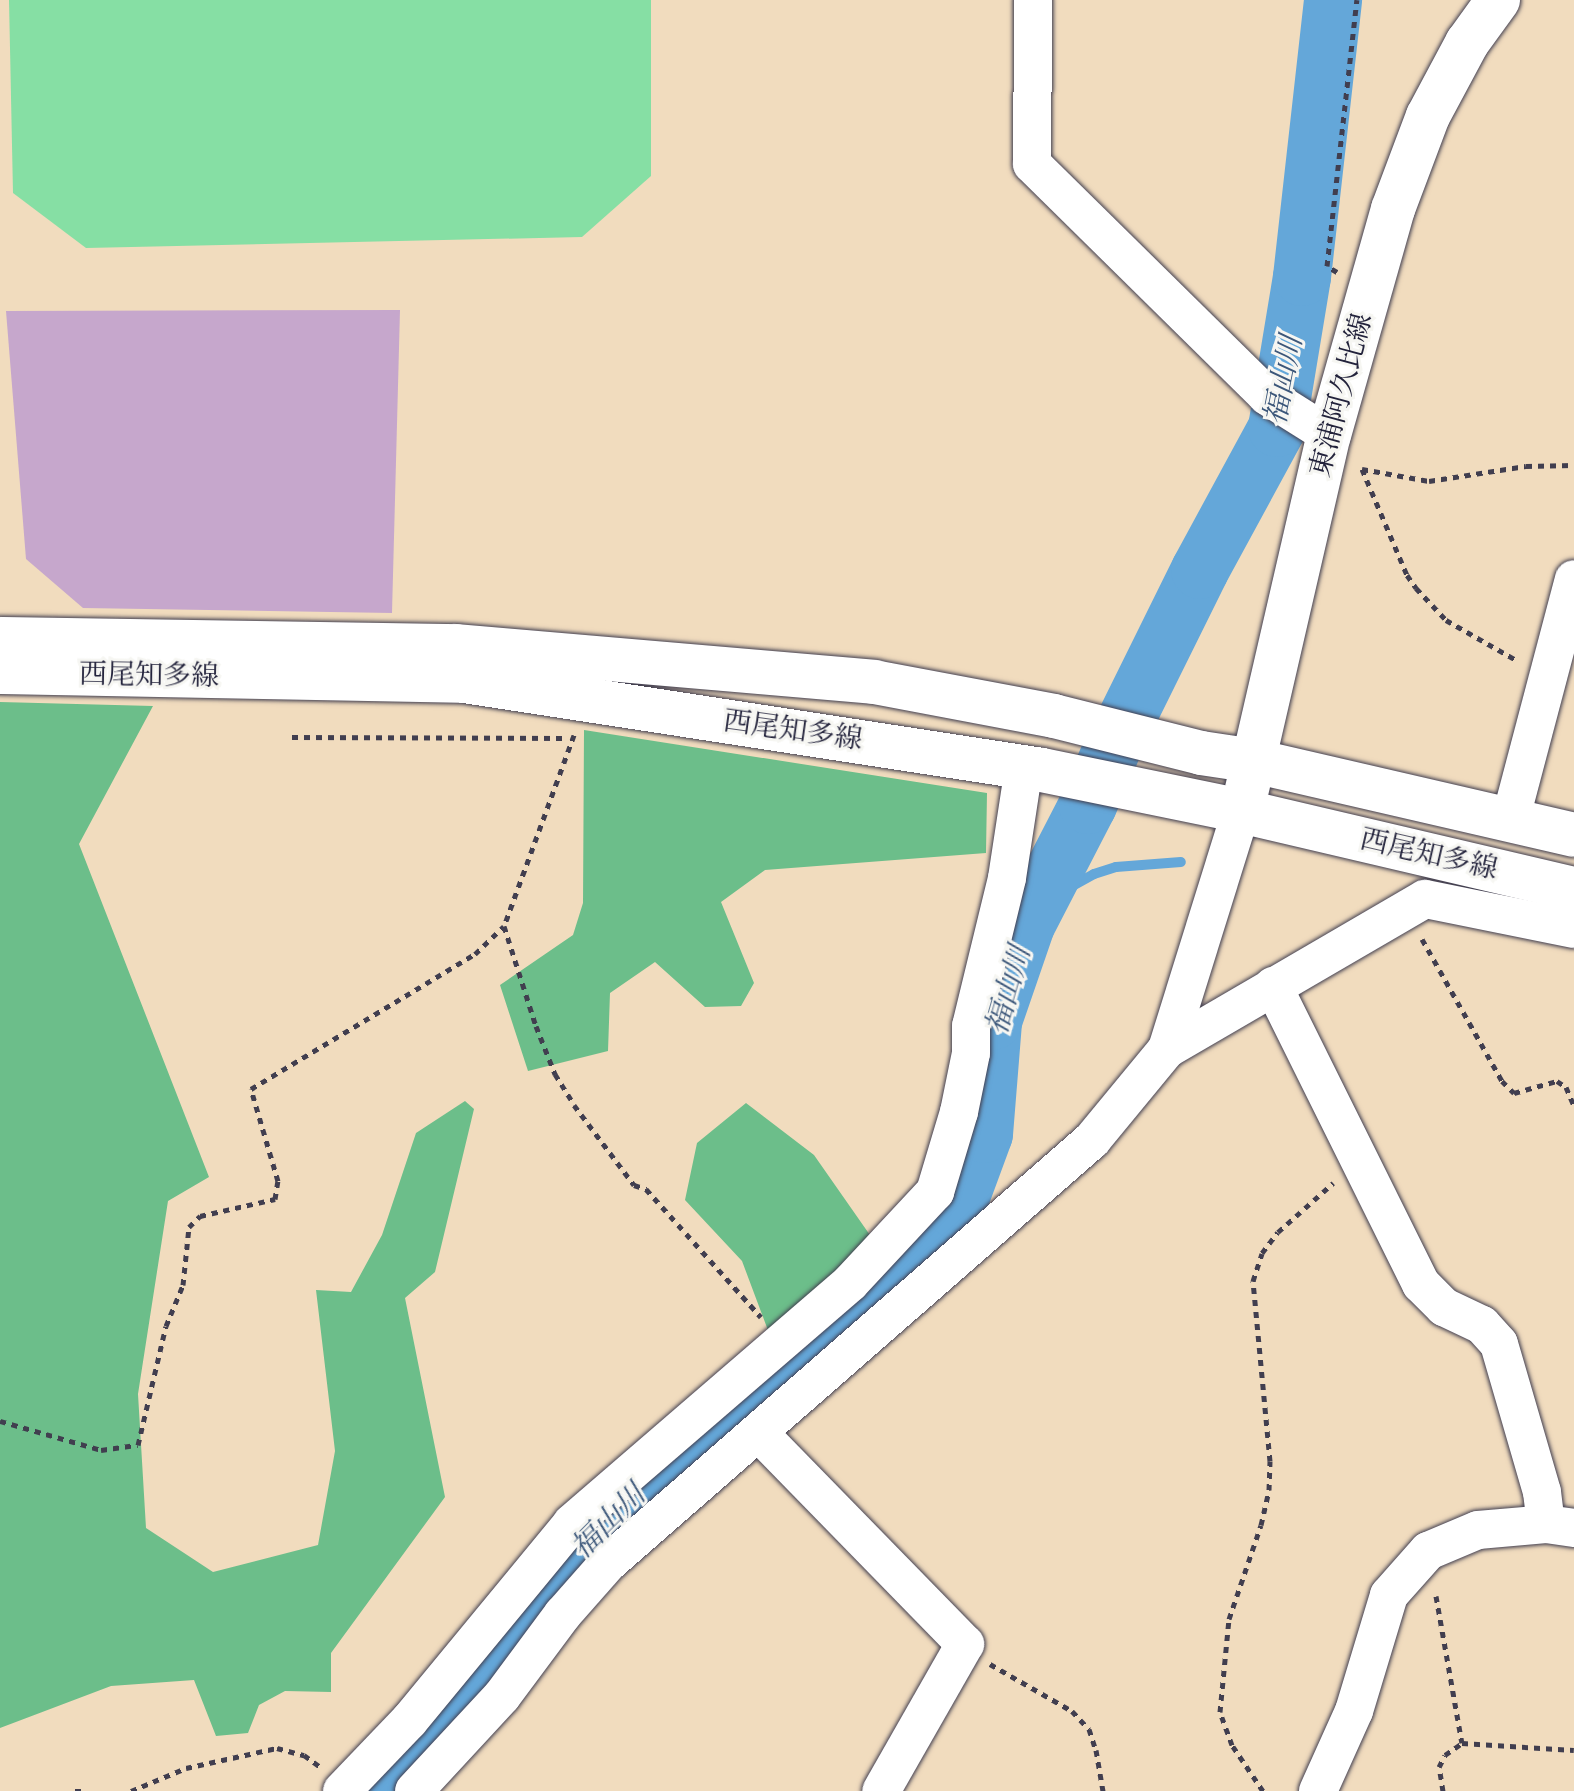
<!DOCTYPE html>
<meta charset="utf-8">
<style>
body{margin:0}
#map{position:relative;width:1574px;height:1791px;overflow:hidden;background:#f1dcbe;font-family:"IM FELL Great Primer","Noto Serif JP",serif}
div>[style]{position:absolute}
.green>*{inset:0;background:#86dfa4}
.forest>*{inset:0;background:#6cbe8a}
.stream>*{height:10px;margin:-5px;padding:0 5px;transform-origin:5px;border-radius:5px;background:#64a7d9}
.river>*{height:58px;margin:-29px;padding:0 29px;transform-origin:29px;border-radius:29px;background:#64a7d9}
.building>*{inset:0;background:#c6a7cc}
.path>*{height:5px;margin-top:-2.5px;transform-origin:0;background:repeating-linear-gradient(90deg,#413e4f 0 6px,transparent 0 12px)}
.roads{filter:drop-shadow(0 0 2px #413e4f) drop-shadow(0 0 2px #413e4f)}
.minor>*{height:38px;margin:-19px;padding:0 19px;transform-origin:19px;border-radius:19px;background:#fff}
.major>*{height:44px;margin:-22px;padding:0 22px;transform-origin:22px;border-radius:22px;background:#fff}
span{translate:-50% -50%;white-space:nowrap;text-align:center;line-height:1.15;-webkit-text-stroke:6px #f6f6f2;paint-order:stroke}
.street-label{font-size:28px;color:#22223b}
.water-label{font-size:30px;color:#3c577a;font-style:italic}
</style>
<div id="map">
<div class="green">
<i style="clip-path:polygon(9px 0,651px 0,651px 176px,582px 237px,86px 248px,13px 193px)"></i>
</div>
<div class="forest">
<i style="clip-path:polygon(0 702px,153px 706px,79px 844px,209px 1177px,168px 1201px,138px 1394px,146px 1528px,213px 1572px,318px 1545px,335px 1451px,316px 1290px,351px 1292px,382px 1235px,416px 1133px,465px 1101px,474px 1109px,435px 1272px,405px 1298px,445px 1497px,331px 1653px,331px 1692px,285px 1691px,259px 1705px,248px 1733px,216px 1736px,194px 1680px,111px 1686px,0 1728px)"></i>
<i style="clip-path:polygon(584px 730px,987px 793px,986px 853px,765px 870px,721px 902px,754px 983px,741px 1006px,705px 1007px,655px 962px,610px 993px,608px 1051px,528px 1071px,500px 985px,573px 935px,583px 903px)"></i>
<i style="clip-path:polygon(746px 1103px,814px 1155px,879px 1248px,772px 1341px,742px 1261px,685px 1200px,697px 1143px)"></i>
</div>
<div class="stream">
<i style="left:1036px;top:906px;width:66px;rotate:-28.9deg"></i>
<i style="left:1094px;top:874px;width:23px;rotate:-18deg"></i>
<i style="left:1116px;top:867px;width:65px;rotate:-4.4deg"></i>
</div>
<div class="river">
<i style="left:371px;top:1791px;width:165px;rotate:-47.7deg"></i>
<i style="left:482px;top:1669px;width:184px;rotate:-51.6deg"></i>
<i style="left:596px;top:1525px;width:361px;rotate:-40.2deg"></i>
<i style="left:872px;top:1292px;width:117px;rotate:-44.3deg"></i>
<i style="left:956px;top:1210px;width:81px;rotate:-69.8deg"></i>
<i style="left:984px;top:1134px;width:113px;rotate:-85.4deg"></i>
<i style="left:993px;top:1021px;width:102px;rotate:-71deg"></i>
<i style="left:1026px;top:925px;width:135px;rotate:-62.7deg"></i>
<i style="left:1088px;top:805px;width:66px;rotate:-66.9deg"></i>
<i style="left:1114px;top:744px;width:194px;rotate:-63.7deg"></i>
<i style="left:1200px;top:570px;width:162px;rotate:-61.5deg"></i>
<i style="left:1277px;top:428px;width:153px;rotate:-80.6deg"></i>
<i style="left:1302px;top:277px;width:279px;rotate:-83.6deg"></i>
</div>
<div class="building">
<i style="clip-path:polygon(400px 310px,392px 613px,83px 608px,26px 559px,6px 311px)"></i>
</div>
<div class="path">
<i style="left:1337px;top:272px;width:12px;rotate:-149deg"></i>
<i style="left:1327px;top:266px;width:268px;rotate:-83.6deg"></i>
<i style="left:1362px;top:469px;width:115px;rotate:67deg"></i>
<i style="left:1407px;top:575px;width:16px;rotate:55deg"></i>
<i style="left:1416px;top:588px;width:44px;rotate:46.8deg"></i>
<i style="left:1446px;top:620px;width:81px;rotate:29.7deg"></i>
<i style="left:1362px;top:469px;width:68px;rotate:10.2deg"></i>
<i style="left:1429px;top:481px;width:98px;rotate:-8.8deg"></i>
<i style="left:1526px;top:466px;width:48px;rotate:-1.2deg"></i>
<i style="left:574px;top:735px;width:203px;rotate:110.1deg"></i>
<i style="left:504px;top:926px;width:105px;rotate:72.3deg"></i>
<i style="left:536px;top:1026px;width:52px;rotate:68.4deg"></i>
<i style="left:555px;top:1074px;width:36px;rotate:58deg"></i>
<i style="left:574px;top:1105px;width:100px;rotate:53.1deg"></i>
<i style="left:634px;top:1185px;width:13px;rotate:18deg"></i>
<i style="left:646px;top:1189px;width:172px;rotate:48.1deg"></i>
<i style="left:292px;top:737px;width:271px;rotate:0.2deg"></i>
<i style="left:1422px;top:939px;width:163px;rotate:60.6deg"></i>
<i style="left:1502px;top:1081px;width:17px;rotate:45deg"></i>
<i style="left:1514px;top:1093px;width:45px;rotate:-15.6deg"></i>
<i style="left:1557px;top:1081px;width:11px;rotate:34deg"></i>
<i style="left:1566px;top:1087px;width:21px;rotate:67deg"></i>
<i style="left:0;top:1421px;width:105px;rotate:16deg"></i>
<i style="left:101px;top:1450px;width:37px;rotate:-8deg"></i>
<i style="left:138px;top:1445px;width:122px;rotate:-76.8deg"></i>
<i style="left:166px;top:1326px;width:44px;rotate:-67.5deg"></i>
<i style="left:183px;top:1285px;width:58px;rotate:-84.1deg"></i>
<i style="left:189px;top:1227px;width:16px;rotate:-45deg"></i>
<i style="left:200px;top:1216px;width:77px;rotate:-12.8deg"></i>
<i style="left:275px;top:1199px;width:18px;rotate:-81deg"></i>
<i style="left:278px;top:1181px;width:96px;rotate:-106.4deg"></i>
<i style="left:251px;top:1089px;width:262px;rotate:-31.1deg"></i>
<i style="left:475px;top:954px;width:40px;rotate:-44deg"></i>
<i style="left:1436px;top:1596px;width:149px;rotate:80deg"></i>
<i style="left:1462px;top:1743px;width:112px;rotate:3.6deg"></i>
<i style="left:990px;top:1664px;width:95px;rotate:29.8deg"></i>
<i style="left:1072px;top:1711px;width:25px;rotate:47deg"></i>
<i style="left:1089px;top:1729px;width:22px;rotate:72deg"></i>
<i style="left:1096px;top:1750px;width:42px;rotate:80.3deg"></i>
<i style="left:75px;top:1791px;width:9px"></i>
<i style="left:131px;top:1791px;width:60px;rotate:-22.7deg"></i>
<i style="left:186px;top:1768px;width:93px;rotate:-12.4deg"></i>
<i style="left:277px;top:1748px;width:28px;rotate:15deg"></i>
<i style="left:304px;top:1755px;width:19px;rotate:36deg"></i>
<i style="left:1263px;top:1791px;width:55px;rotate:-124deg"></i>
<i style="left:1232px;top:1745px;width:35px;rotate:-110deg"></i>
<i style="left:1220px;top:1712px;width:93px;rotate:-84.5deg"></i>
<i style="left:1229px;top:1619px;width:99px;rotate:-71.2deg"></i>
<i style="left:1261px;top:1525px;width:36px;rotate:-77deg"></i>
<i style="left:1269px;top:1490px;width:29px;rotate:-88deg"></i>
<i style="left:1270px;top:1461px;width:181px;rotate:-95.4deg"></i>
<i style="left:1253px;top:1281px;width:29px;rotate:-72deg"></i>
<i style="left:1262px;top:1253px;width:26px;rotate:-53deg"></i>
<i style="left:1278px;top:1232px;width:74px;rotate:-41.7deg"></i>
<i style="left:1443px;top:1791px;width:24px;rotate:-99deg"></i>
<i style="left:1439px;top:1767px;width:13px;rotate:-63deg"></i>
<i style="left:1445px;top:1755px;width:21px;rotate:-35deg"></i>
</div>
<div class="roads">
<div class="minor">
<i style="left:1033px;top:0;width:164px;rotate:90.3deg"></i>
<i style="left:1032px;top:164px;width:330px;rotate:44.6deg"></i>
<i style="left:1267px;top:396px;width:73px;rotate:32.2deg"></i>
<i style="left:1510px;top:821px;width:250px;rotate:-75.2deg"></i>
<i style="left:1273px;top:986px;width:333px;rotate:63.6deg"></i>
<i style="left:1421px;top:1284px;width:33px;rotate:45deg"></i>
<i style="left:1444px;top:1307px;width:42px;rotate:25.3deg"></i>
<i style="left:1482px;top:1325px;width:25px;rotate:48deg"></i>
<i style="left:1499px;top:1344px;width:154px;rotate:73.8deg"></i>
<i style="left:1542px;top:1492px;width:32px;rotate:83deg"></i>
<i style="left:1167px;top:1049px;width:249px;rotate:-72.7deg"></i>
<i style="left:759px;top:1433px;width:295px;rotate:45.7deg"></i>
<i style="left:965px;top:1644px;width:169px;rotate:119.7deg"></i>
<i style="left:342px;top:1791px;width:97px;rotate:-46.3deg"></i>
<i style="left:409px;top:1721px;width:256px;rotate:-50.5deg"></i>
<i style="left:572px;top:1523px;width:367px;rotate:-40.8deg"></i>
<i style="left:850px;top:1283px;width:125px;rotate:-47deg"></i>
<i style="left:935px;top:1192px;width:84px;rotate:-73.3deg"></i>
<i style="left:959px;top:1112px;width:60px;rotate:-78.5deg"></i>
<i style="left:971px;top:1053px;width:27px;rotate:-90deg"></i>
<i style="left:971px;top:1026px;width:152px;rotate:-76.3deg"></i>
<i style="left:1007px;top:878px;width:112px;rotate:-81.3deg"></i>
<i style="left:414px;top:1791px;width:129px;rotate:-47.2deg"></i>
<i style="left:502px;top:1696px;width:102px;rotate:-53.4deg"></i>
<i style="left:563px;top:1614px;width:68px;rotate:-48.6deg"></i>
<i style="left:608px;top:1563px;width:643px;rotate:-41.15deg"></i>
<i style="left:1092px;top:1140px;width:118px;rotate:-50.5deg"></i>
<i style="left:1167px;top:1049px;width:298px;rotate:-30.2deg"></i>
<i style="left:1425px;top:899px;width:152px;rotate:11.4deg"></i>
<i style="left:1318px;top:1791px;width:88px;rotate:-65.8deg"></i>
<i style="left:1354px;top:1711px;width:121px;rotate:-73.2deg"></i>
<i style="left:1389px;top:1595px;width:59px;rotate:-48.4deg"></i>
<i style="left:1428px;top:1551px;width:54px;rotate:-22.8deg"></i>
<i style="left:1478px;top:1530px;width:68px;rotate:-5deg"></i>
<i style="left:1546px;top:1524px;width:28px;rotate:8deg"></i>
</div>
<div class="major">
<i style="left:0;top:639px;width:456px;rotate:0.9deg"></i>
<i style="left:456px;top:646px;width:420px;rotate:4.9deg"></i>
<i style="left:874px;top:682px;width:183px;rotate:10.7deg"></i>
<i style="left:1054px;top:716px;width:152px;rotate:14.1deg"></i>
<i style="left:1201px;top:753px;width:54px;rotate:8.6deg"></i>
<i style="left:1254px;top:761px;width:328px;rotate:13deg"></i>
<i style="left:0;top:672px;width:464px;rotate:1.1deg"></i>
<i style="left:464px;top:681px;width:585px;rotate:8.75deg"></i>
<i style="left:1042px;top:770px;width:203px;rotate:11.6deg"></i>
<i style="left:1241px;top:811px;width:342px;rotate:13.2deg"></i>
<i style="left:1247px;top:789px;width:363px;rotate:-77deg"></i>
<i style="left:1329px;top:435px;width:235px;rotate:-74.2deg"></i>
<i style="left:1393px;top:209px;width:99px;rotate:-69.4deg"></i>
<i style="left:1428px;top:116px;width:83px;rotate:-61.9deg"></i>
<i style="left:1467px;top:43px;width:53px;rotate:-54.2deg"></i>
</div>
</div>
<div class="street-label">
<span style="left:1341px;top:395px;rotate:-75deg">東浦阿久比線</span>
<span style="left:149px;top:675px;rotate:1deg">西尾知多線</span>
<span style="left:793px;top:730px;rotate:8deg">西尾知多線</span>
<span style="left:1429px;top:854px;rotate:13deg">西尾知多線</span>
</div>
<div class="water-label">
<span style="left:1283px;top:380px;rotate:-79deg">福山川</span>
<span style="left:1008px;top:990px;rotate:-74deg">福山川</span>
<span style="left:608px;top:1521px;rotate:-45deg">福山川</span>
</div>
</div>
